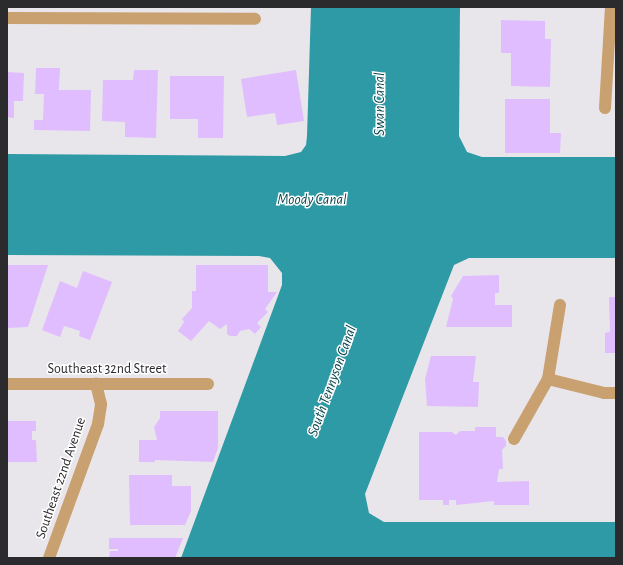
<!DOCTYPE html>
<style>
body{margin:0}
#map{position:relative;width:623px;height:565px;overflow:hidden;background:#e9e6eb;font-family:"Alegreya Sans",sans-serif}
div>[style]{position:absolute}
.water>*{inset:0;background:#2e9aa6}
.building>*{inset:0;background:#e0bdfe}
.street>*{height:12px;margin:-6px;padding:0 6px;transform-origin:6px;border-radius:6px;background:#c9a06f}
span{translate:-50% -50%;white-space:nowrap;text-align:center;line-height:1.15;-webkit-text-stroke:3px #fff;paint-order:stroke}
.street-label{font-size:14px;color:#2b2a2c}
.water-label{font-size:15px;color:#094950;font-style:italic}
.frame{position:absolute;inset:0;border:8px solid #2b2a2c;pointer-events:none}
</style>
<div id="map">
<div class="water">
<i style="clip-path:polygon(311px 7px,460px 7px,459px 136px,467px 152px,482px 157px,616px 157px,616px 258px,469px 258px,454px 265px,365px 494px,369px 513px,384px 522px,616px 522px,616px 558px,181px 558px,282px 285px,282px 273px,270px 258px,259px 256px,7px 255px,7px 154px,285px 156px,301px 152px,306px 145px,307px 136px)"></i>
</div>
<div class="building">
<i style="clip-path:polygon(501px 20px,545px 21px,545px 39px,551px 39px,550px 87px,511px 86px,511px 53px,501px 53px)"></i>
<i style="clip-path:polygon(36px 68px,60px 68px,59px 90px,91px 90px,90px 131px,34px 130px,34px 120px,43px 120px,44px 94px,35px 94px)"></i>
<i style="clip-path:polygon(134px 70px,158px 70px,156px 138px,125px 137px,125px 122px,102px 121px,103px 80px,133px 80px)"></i>
<i style="clip-path:polygon(296px 70px,304px 121px,277px 125px,275px 113px,247px 117px,241px 79px)"></i>
<i style="clip-path:polygon(7px 72px,24px 73px,23px 101px,14px 101px,14px 118px,7px 117px)"></i>
<i style="clip-path:polygon(170px 76px,224px 76px,223px 138px,198px 138px,198px 119px,170px 119px)"></i>
<i style="clip-path:polygon(505px 99px,550px 99px,550px 133px,561px 133px,560px 153px,505px 153px)"></i>
<i style="clip-path:polygon(7px 265px,48px 265px,28px 327px,7px 328px)"></i>
<i style="clip-path:polygon(196px 265px,268px 265px,268px 292px,277px 292px,265px 309px,268px 312px,257px 323px,261px 327px,255px 334px,249px 329px,240px 331px,237px 336px,230px 336px,227px 334px,227px 324px,220px 329px,209px 321px,191px 341px,178px 331px,184px 322px,182px 319px,192px 308px,192px 291px,196px 291px)"></i>
<i style="clip-path:polygon(83px 271px,112px 282px,90px 340px,79px 336px,80px 331px,64px 326px,60px 337px,42px 330px,60px 281px,77px 288px)"></i>
<i style="clip-path:polygon(499px 275px,499px 293px,495px 293px,495px 305px,512px 305px,512px 327px,446px 327px,453px 299px,451px 296px,463px 276px)"></i>
<i style="clip-path:polygon(609px 297px,616px 297px,616px 353px,605px 353px,605px 333px,610px 332px)"></i>
<i style="clip-path:polygon(431px 356px,476px 356px,473px 382px,479px 382px,478px 407px,427px 406px,425px 379px)"></i>
<i style="clip-path:polygon(160px 411px,218px 411px,218px 448px,213px 462px,155px 460px,155px 462px,139px 462px,139px 440px,157px 440px,154px 427px,160px 418px)"></i>
<i style="clip-path:polygon(7px 421px,36px 421px,36px 431px,32px 431px,32px 440px,36px 440px,37px 462px,7px 462px)"></i>
<i style="clip-path:polygon(475px 427px,496px 427px,496px 437px,503px 437px,506px 441px,506px 446px,502px 450px,503px 469px,499px 469px,497px 482px,529px 481px,529px 505px,494px 505px,494px 501px,456px 505px,456px 500px,449px 500px,449px 505px,443px 505px,443px 500px,419px 500px,419px 432px,452px 432px,456px 435px,460px 431px,475px 431px)"></i>
<i style="clip-path:polygon(129px 475px,172px 475px,172px 486px,191px 486px,191px 511px,185px 525px,130px 525px)"></i>
<i style="clip-path:polygon(109px 538px,183px 538px,175px 558px,109px 558px,110px 551px,118px 551px,118px 549px,109px 549px)"></i>
</div>
<div class="street">
<i style="left:7px;top:18px;width:248px;rotate:0.2deg"></i>
<i style="left:605px;top:108px;width:100px;rotate:-86.6deg"></i>
<i style="left:548px;top:379px;width:75px;rotate:-80.8deg"></i>
<i style="left:7px;top:384px;width:201px"></i>
<i style="left:514px;top:439px;width:69px;rotate:-60.5deg"></i>
<i style="left:548px;top:379px;width:58px;rotate:14deg"></i>
<i style="left:604px;top:393px;width:12px"></i>
<i style="left:49px;top:558px;width:143px;rotate:-69.9deg"></i>
<i style="left:98px;top:424px;width:20px;rotate:-81deg"></i>
<i style="left:101px;top:404px;width:21px;rotate:-104deg"></i>
</div>
<div class="street-label">
<span style="left:107px;top:369px">Southeast 32nd Street</span>
<span style="left:61px;top:478px;rotate:-71deg">Southeast 22nd Avenue</span>
</div>
<div class="water-label">
<span style="left:380px;top:104px;rotate:-90deg">Swan Canal</span>
<span style="left:312px;top:200px">Moody Canal</span>
<span style="left:332px;top:381px;rotate:-70deg">South Tennyson Canal</span>
</div>
<div class="frame"></div>
</div>
